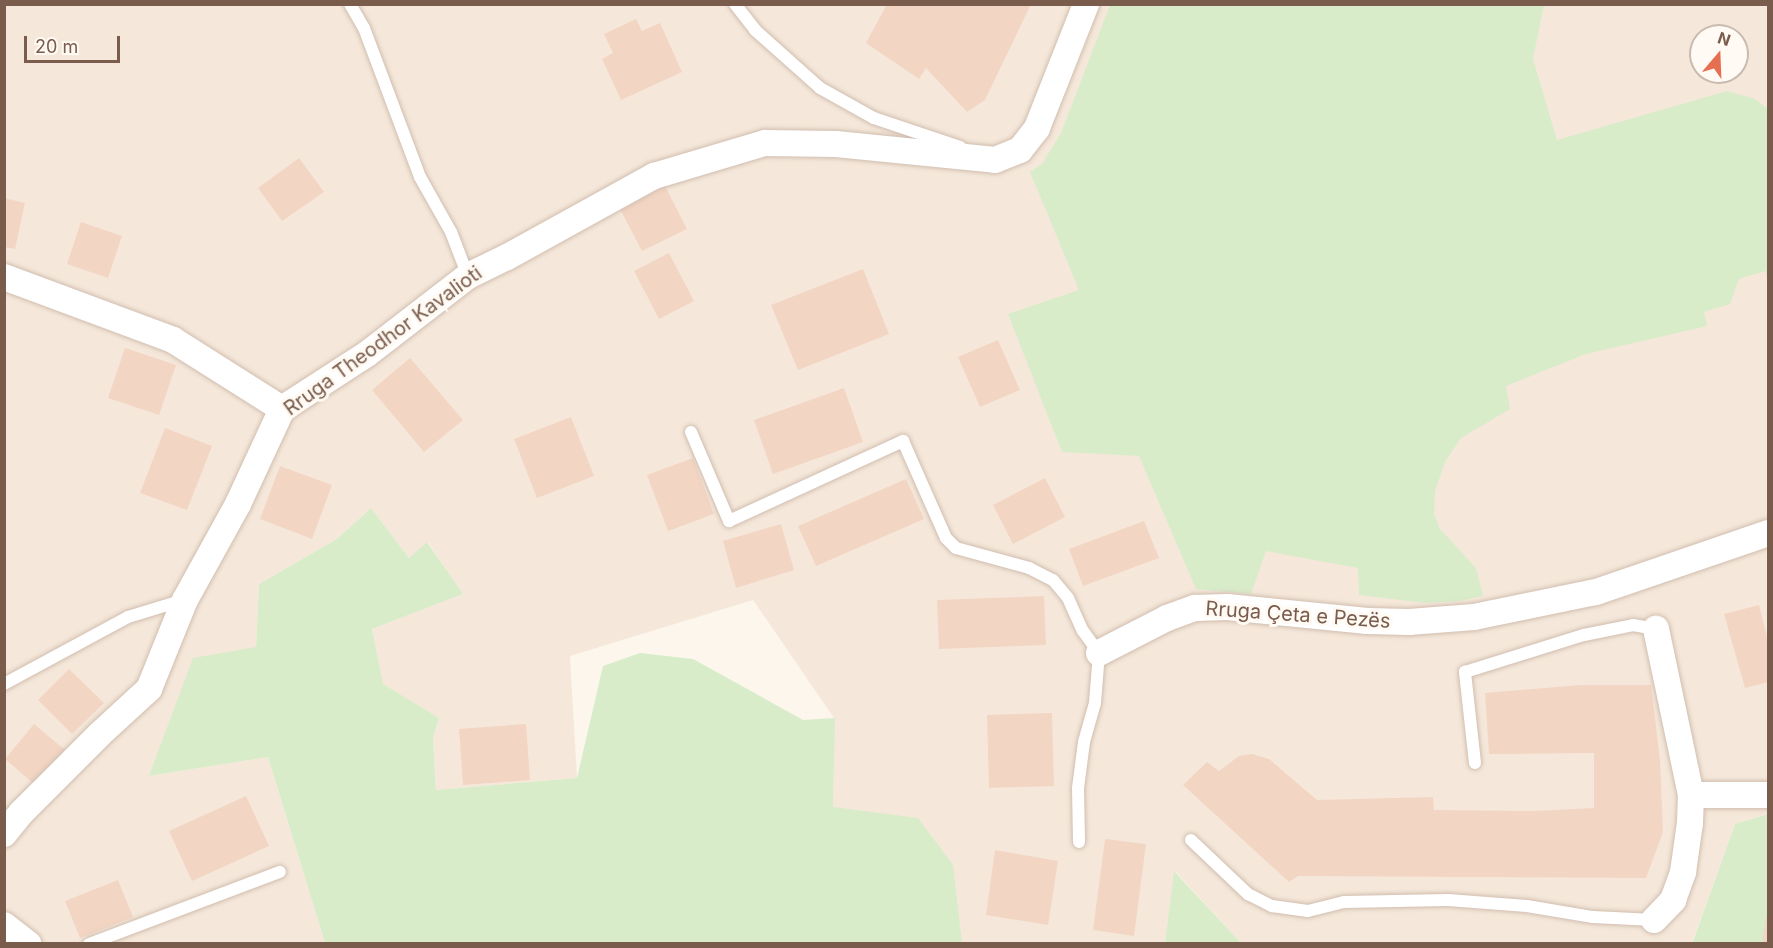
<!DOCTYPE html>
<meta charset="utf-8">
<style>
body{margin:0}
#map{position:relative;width:1773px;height:948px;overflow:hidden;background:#fdf6ec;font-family:Inter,sans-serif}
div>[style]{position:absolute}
.residential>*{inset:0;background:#f5e8da}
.green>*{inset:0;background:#d8ecc9}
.building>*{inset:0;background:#f3d5c3}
.roads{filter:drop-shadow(0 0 2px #d1beb0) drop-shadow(0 0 2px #d1beb0)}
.lane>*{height:12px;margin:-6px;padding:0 6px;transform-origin:6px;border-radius:6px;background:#fff}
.street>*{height:26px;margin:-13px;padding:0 13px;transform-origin:13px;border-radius:13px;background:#fff}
span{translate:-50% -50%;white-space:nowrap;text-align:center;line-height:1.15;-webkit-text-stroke:6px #fffaf3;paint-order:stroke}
.street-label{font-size:20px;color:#7a5c4d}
.frame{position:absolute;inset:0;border:6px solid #7a5c4d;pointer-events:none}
.north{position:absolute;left:1689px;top:24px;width:60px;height:60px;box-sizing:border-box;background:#fffaf3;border:2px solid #cabbb1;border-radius:50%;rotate:19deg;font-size:16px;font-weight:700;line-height:24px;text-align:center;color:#7a5c4d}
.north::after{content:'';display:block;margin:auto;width:21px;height:27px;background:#e76f51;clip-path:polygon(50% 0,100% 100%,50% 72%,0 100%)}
.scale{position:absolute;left:24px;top:36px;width:96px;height:27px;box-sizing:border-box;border:3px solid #7a5c4d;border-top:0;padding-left:8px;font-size:18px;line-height:21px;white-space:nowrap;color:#7a5c4d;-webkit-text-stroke:4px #fffaf3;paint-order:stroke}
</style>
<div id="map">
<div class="residential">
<i style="clip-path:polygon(evenodd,5px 5px,1768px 5px,1768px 814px,1735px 824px,1692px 943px,1241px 943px,1175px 871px,1165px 943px,958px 943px,918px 819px,833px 808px,834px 718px,753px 600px,570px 656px,577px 778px,436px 790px,433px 738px,439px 718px,382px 684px,372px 629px,462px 594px,428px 542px,409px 558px,371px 508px,337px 539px,259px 584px,256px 647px,149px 776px,268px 757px,325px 943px,5px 944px,5px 5px,1701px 36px,1737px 36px,1737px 72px,1701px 72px,1701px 36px)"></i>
</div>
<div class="green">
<i style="clip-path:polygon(1110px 5px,1544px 5px,1533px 59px,1557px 140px,1727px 91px,1755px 99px,1768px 109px,1768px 279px,1765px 271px,1739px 279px,1730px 304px,1704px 312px,1707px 326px,1586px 354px,1506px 386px,1510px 409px,1461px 438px,1446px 460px,1435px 491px,1434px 514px,1440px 529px,1476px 568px,1483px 596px,1459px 601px,1425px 603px,1359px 595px,1358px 568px,1266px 551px,1251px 594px,1196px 589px,1139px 456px,1062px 452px,1008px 314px,1079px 290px,1030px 172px,1042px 164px,1061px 133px)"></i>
<i style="clip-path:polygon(371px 508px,409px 558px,427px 542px,463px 594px,372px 629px,383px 684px,439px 718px,433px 738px,436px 790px,577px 778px,603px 666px,640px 653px,693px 659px,803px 720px,835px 718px,833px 807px,918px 818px,953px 865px,962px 943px,325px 943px,268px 757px,149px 776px,193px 658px,256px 647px,259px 584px,337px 539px)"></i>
<i style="clip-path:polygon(1768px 814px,1768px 943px,1692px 944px,1735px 824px)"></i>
<i style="clip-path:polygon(1174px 871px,1241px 943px,1165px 943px)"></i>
</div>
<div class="building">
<i style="clip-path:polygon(887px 4px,1031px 4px,985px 100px,967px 112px,926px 68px,919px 79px,866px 43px)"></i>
<i style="clip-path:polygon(636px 19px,642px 31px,660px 23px,682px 72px,621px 100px,602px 59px,613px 53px,604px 34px)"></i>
<i style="clip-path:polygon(299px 158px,324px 192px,282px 221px,258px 188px)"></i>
<i style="clip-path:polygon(665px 186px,687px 229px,642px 251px,620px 209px)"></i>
<i style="clip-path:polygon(4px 198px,25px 203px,15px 249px,4px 247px)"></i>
<i style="clip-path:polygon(81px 222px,122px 236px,108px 278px,67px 264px)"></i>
<i style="clip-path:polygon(669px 253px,694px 301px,659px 319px,634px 271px)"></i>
<i style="clip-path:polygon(863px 269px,889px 334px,798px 370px,771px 305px)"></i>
<i style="clip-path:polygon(998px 340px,1020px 390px,980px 407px,958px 357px)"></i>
<i style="clip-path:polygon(125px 348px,176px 365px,159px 415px,108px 398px)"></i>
<i style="clip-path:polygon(410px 358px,463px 420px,424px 452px,372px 390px)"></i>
<i style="clip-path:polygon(844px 388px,863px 442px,773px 474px,754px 420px)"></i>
<i style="clip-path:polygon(571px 417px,594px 476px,537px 498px,514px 439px)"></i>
<i style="clip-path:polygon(165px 428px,212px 446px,187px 510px,140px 493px)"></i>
<i style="clip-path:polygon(693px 458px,714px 514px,668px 531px,647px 475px)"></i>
<i style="clip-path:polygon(280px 466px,332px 485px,312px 539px,260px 519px)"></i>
<i style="clip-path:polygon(1045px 478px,1065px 517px,1013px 544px,993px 505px)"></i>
<i style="clip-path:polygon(906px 479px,924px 519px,816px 566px,798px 526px)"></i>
<i style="clip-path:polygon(1144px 521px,1159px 558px,1083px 586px,1069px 549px)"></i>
<i style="clip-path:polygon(781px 524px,794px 570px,736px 588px,723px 541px)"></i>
<i style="clip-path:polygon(1044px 596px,1046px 645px,939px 649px,937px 600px)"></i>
<i style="clip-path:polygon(1759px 605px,1768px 641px,1768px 682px,1745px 688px,1724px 614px)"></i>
<i style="clip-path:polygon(69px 669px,104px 703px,72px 734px,38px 700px)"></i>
<i style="clip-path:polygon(1581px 685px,1651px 685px,1660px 760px,1663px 832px,1646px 878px,1298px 876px,1289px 882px,1183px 785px,1207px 762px,1219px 771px,1239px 756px,1252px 754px,1269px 759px,1317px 800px,1433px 797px,1434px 810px,1533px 811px,1594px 808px,1594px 753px,1489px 754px,1485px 693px)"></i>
<i style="clip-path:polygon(1052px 713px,1054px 786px,989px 788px,987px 715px)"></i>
<i style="clip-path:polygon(34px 724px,71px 755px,41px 790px,5px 759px)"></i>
<i style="clip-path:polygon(526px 724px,530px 780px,463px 785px,459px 729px)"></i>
<i style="clip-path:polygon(246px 796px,269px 846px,192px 881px,169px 831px)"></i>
<i style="clip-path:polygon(1105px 839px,1146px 844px,1134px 936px,1093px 930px)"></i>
<i style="clip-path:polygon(995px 850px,1058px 861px,1048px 925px,986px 915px)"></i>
<i style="clip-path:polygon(118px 880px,133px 917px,80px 938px,65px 901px)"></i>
<i style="clip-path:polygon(1767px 912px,1768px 944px,1762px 944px)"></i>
</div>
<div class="roads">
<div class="lane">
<i style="left:350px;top:4px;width:28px;rotate:60deg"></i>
<i style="left:364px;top:28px;width:159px;rotate:69.4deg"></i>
<i style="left:420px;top:177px;width:63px;rotate:60.6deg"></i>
<i style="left:451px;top:232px;width:47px;rotate:68.9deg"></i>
<i style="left:735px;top:4px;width:33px;rotate:52deg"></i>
<i style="left:755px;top:30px;width:87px;rotate:41.7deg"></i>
<i style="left:820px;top:88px;width:62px;rotate:29.1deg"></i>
<i style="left:874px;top:118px;width:91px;rotate:18.6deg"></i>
<i style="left:691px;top:432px;width:97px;rotate:66.9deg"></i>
<i style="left:729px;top:521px;width:192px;rotate:-24.7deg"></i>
<i style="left:903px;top:441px;width:106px;rotate:66.1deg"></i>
<i style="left:946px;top:538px;width:14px;rotate:45deg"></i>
<i style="left:956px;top:548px;width:76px;rotate:15.3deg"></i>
<i style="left:1029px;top:568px;width:27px;rotate:27deg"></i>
<i style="left:1053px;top:580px;width:23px;rotate:50deg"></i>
<i style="left:1068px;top:598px;width:36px;rotate:66deg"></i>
<i style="left:1083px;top:631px;width:27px;rotate:54deg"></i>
<i style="left:1099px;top:653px;width:50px;rotate:94.6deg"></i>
<i style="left:1095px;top:703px;width:41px;rotate:105.8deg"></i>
<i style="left:1084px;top:742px;width:46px;rotate:97.4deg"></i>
<i style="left:1078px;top:788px;width:54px;rotate:88.9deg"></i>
<i style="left:4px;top:684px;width:141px;rotate:-28.4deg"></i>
<i style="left:128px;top:617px;width:59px;rotate:-16.9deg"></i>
<i style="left:1475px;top:763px;width:92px;rotate:-96.3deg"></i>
<i style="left:1465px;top:672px;width:125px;rotate:-17.3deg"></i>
<i style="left:1584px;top:635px;width:50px;rotate:-11.5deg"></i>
<i style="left:1633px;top:625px;width:23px;rotate:10deg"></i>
<i style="left:1191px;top:840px;width:79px;rotate:43.5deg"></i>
<i style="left:1248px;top:894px;width:27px;rotate:27deg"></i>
<i style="left:1272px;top:906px;width:36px;rotate:8deg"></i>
<i style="left:1308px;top:911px;width:37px;rotate:-14deg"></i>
<i style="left:1344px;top:902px;width:104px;rotate:-1.1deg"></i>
<i style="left:1448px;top:900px;width:79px;rotate:4.3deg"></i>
<i style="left:1527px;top:906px;width:67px;rotate:9.5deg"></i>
<i style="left:1593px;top:917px;width:61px;rotate:2.8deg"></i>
<i style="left:89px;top:944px;width:204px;rotate:-20.7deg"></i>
</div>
<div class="street">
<i style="left:4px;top:277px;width:180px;rotate:20.4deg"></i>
<i style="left:173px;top:340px;width:129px;rotate:32.3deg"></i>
<i style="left:1099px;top:653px;width:76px;rotate:-27.2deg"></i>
<i style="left:1167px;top:618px;width:30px;rotate:-20deg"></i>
<i style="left:1195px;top:608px;width:32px;rotate:-2deg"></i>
<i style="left:1227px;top:607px;width:141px;rotate:5.7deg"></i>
<i style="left:1367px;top:621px;width:42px;rotate:1.4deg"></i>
<i style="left:1409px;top:622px;width:65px;rotate:-4.4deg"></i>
<i style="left:1474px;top:617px;width:125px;rotate:-11.6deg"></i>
<i style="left:1596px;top:592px;width:182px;rotate:-18.9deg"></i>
<i style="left:1691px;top:795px;width:77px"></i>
<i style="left:4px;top:834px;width:28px;rotate:-51deg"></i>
<i style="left:22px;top:812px;width:110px;rotate:-45deg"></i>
<i style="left:100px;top:734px;width:67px;rotate:-42.6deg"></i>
<i style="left:149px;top:689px;width:96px;rotate:-68deg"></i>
<i style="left:185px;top:600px;width:110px;rotate:-61.1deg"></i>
<i style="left:238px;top:504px;width:105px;rotate:-65.1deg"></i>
<i style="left:282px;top:409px;width:101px;rotate:-32.9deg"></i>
<i style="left:367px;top:354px;width:128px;rotate:-37.7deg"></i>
<i style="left:468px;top:276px;width:43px;rotate:-26deg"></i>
<i style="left:507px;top:257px;width:168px;rotate:-28.9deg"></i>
<i style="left:654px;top:176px;width:116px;rotate:-16.6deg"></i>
<i style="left:765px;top:143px;width:71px;rotate:0.8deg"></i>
<i style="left:836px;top:144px;width:160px;rotate:5.7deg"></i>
<i style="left:995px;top:160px;width:27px;rotate:-22deg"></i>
<i style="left:1020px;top:150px;width:28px;rotate:-52deg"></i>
<i style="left:1037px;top:128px;width:133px;rotate:-68.4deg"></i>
<i style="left:1654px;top:920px;width:28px;rotate:-46deg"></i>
<i style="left:1673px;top:900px;width:30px;rotate:-70deg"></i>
<i style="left:1683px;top:872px;width:49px;rotate:-81.9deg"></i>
<i style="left:1690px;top:823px;width:28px;rotate:-88deg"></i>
<i style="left:1691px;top:795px;width:170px;rotate:-101.9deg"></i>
<i style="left:4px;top:925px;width:31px;rotate:38deg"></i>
</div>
</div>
<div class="street-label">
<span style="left:383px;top:341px;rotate:-36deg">Rruga Theodhor Kavalioti</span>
<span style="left:1298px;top:615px;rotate:4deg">Rruga Çeta e Pezës</span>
</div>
<div class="frame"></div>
<div class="north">N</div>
<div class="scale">20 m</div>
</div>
